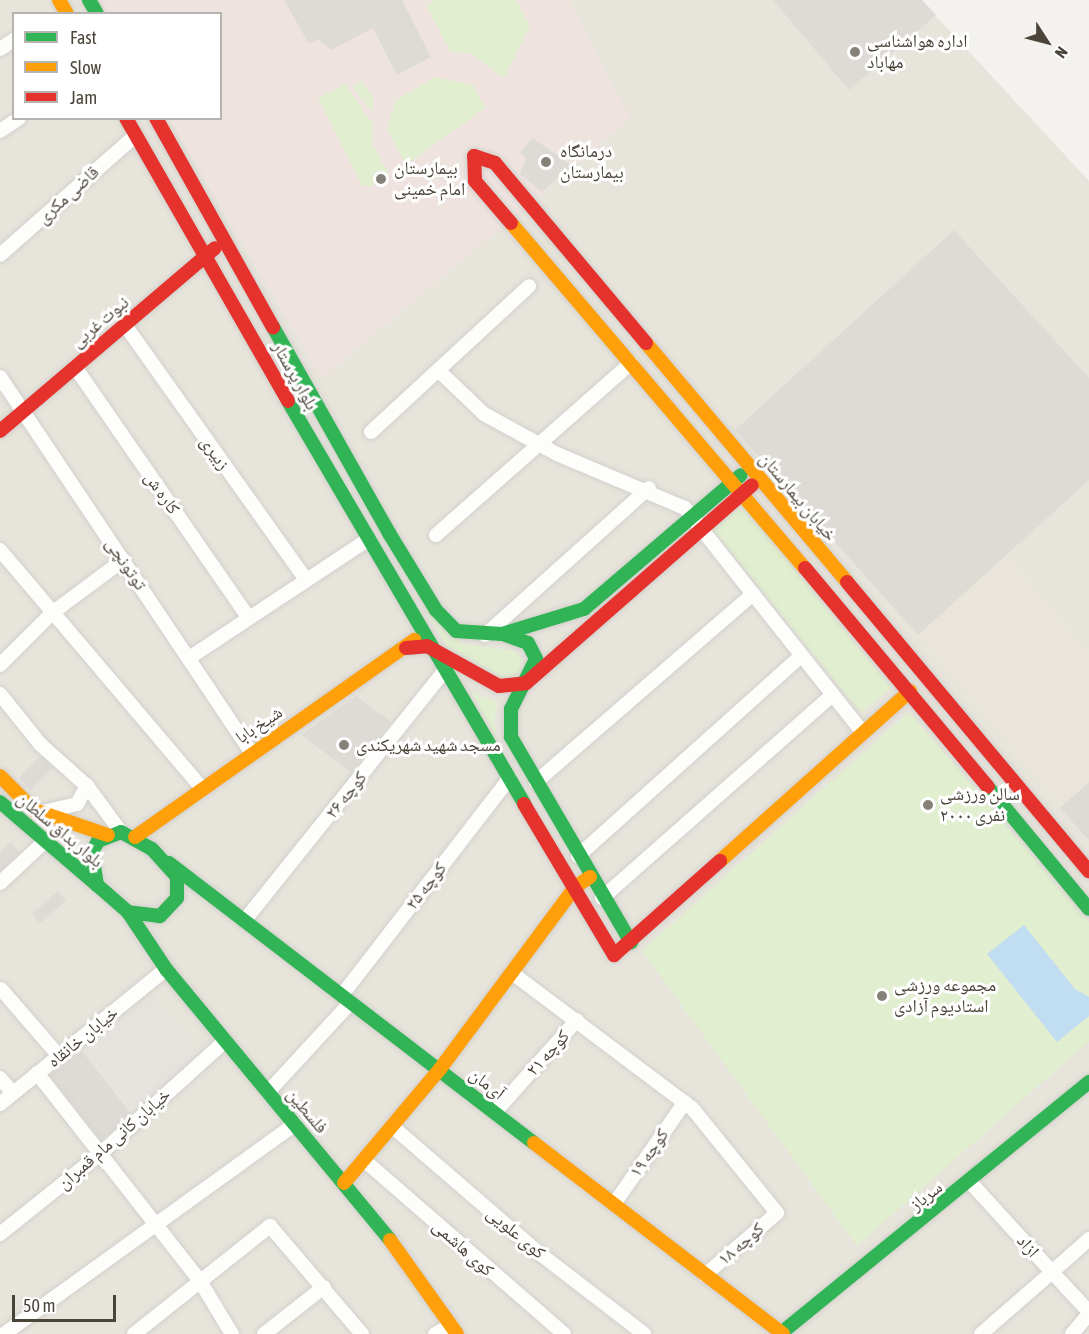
<!DOCTYPE html>
<meta charset="utf-8">
<style>
body{margin:0}
#map{position:relative;width:1089px;height:1334px;overflow:hidden;background:#f4f2ee;font-family:"Asap Condensed","Noto Naskh Arabic",sans-serif}
div>[style]{position:absolute}
.residential>*{inset:0;background:#e7e4dc}
.education>*{inset:0;background:#eae5da}
.medical>*{inset:0;background:#eee3df}
.green>*{inset:0;background:#e1eecf}
.parking>*{inset:0;background:#e6e3df}
.water>*{inset:0;background:#c0ddf1}
.building>*{inset:0;background:#dedbd6}
.roads{filter:drop-shadow(0 0 2px #d2d0cb) drop-shadow(0 0 2px #d2d0cb)}
.street>*{height:14px;margin:-7px;padding:0 7px;transform-origin:7px;border-radius:7px;background:#fdfdfc}
.fast>*{height:14px;margin:-7px;padding:0 7px;transform-origin:7px;border-radius:7px;background:#30b455}
.slow>*{height:14px;margin:-7px;padding:0 7px;transform-origin:7px;border-radius:7px;background:#ff9f0a}
.jam>*{height:14px;margin:-7px;padding:0 7px;transform-origin:7px;border-radius:7px;background:#e5322d}
.dots>*{width:16px;height:16px;translate:-50% -50%;box-sizing:border-box;border:3px solid #fff;border-radius:50%}
span{translate:-50% -50%;white-space:nowrap;text-align:center;line-height:1.15;-webkit-text-stroke:6px #fff;paint-order:stroke}
.poi-label{font-size:18px;color:#4b4439}
.left{translate:0 -50%;text-align:left}
.street-label{font-size:18px;color:#4b4439}
.legend{position:absolute;left:12px;top:12px;width:210px;height:108px;box-sizing:border-box;background:#fff;border:2px solid #b7b4b0;margin:0;padding:8px 10px;list-style:none;font-size:18px;color:#4b4439}
.legend li{display:flex;align-items:center;gap:12px;height:30px}
.legend b{width:30px;border:2px solid #b7b4b0}
.north{position:absolute;left:1017px;top:12px;width:60px;height:60px;-webkit-text-stroke:4px #fff;paint-order:stroke;rotate:126deg;font-size:16px;font-weight:700;line-height:24px;text-align:center;color:#4b4439}
.north::after{content:'';display:block;margin:auto;width:21px;height:27px;background:#4b4439;clip-path:polygon(50% 0,100% 100%,50% 72%,0 100%)}
.scale{position:absolute;left:12px;top:1295px;width:104px;height:27px;box-sizing:border-box;border:3px solid #4b4439;border-top:0;padding-left:8px;font-size:18px;line-height:21px;white-space:nowrap;color:#4b4439;-webkit-text-stroke:4px #fff;paint-order:stroke}
</style>
<div id="map">
<div class="residential">
<i style="clip-path:polygon(evenodd,0 0,921px 0,1089px 181px,1089px 1334px,0 1334px,0 0,14px 14px,220px 14px,220px 118px,14px 118px,14px 14px)"></i>
</div>
<div class="education">
<i style="clip-path:polygon(1007px 555px,1089px 652px,1089px 782px,1060px 808px,918px 635px)"></i>
</div>
<div class="medical">
<i style="clip-path:polygon(99px 0,568px 0,631px 118px,322px 378px,169px 119px,220px 118px,220px 14px,107px 13px)"></i>
</div>
<div class="green">
<i style="clip-path:polygon(436px 0,516px 0,530px 26px,504px 78px,469px 53px,450px 51px,426px 5px)"></i>
<i style="clip-path:polygon(434px 77px,473px 85px,485px 108px,406px 165px,387px 130px,395px 101px)"></i>
<i style="clip-path:polygon(361px 81px,374px 98px,372px 113px,353px 87px)"></i>
<i style="clip-path:polygon(345px 84px,373px 124px,372px 144px,389px 175px,371px 187px,362px 185px,318px 98px)"></i>
<i style="clip-path:polygon(740px 502px,891px 688px,861px 713px,711px 528px)"></i>
<i style="clip-path:polygon(425px 611px,463px 644px,516px 651px,521px 658px,519px 675px,509px 681px,448px 647px)"></i>
<i style="clip-path:polygon(470px 691px,498px 703px,494px 721px,498px 741px)"></i>
<i style="clip-path:polygon(909px 712px,1089px 922px,1089px 1041px,857px 1246px,642px 951px)"></i>
</div>
<div class="parking">
<i style="clip-path:polygon(151px 994px,201px 1055px,135px 1112px,85px 1049px)"></i>
</div>
<div class="water">
<i style="clip-path:polygon(1024px 925px,1075px 989px,1089px 997px,1089px 1016px,1057px 1042px,987px 954px)"></i>
</div>
<div class="building">
<i style="clip-path:polygon(284px 0,402px 0,431px 57px,397px 75px,373px 28px,331px 50px,318px 39px,309px 44px)"></i>
<i style="clip-path:polygon(773px 0,922px 0,936px 15px,849px 90px)"></i>
<i style="clip-path:polygon(533px 138px,572px 166px,542px 192px,520px 174px,526px 158px,520px 153px)"></i>
<i style="clip-path:polygon(954px 230px,1089px 378px,1089px 480px,918px 635px,735px 430px)"></i>
<i style="clip-path:polygon(356px 696px,391px 722px,351px 772px,301px 735px)"></i>
<i style="clip-path:polygon(40px 756px,53px 768px,31px 790px,19px 778px)"></i>
<i style="clip-path:polygon(1089px 782px,1089px 840px,1060px 808px)"></i>
<i style="clip-path:polygon(10px 842px,20px 852px,0 871px,0 852px)"></i>
<i style="clip-path:polygon(58px 891px,66px 901px,40px 923px,32px 914px)"></i>
<i style="clip-path:polygon(82px 1051px,131px 1114px,101px 1141px,50px 1075px)"></i>
</div>
<div class="roads">
<div class="street">
<i style="left:0;top:49px;width:17px;rotate:-33deg"></i>
<i style="left:0;top:131px;width:23px;rotate:-34deg"></i>
<i style="left:0;top:255px;width:180px;rotate:-41.4deg"></i>
<i style="left:125px;top:325px;width:313px;rotate:54.6deg"></i>
<i style="left:75px;top:367px;width:305px;rotate:55.3deg"></i>
<i style="left:438px;top:370px;width:64px;rotate:43.7deg"></i>
<i style="left:484px;top:414px;width:83px;rotate:28.7deg"></i>
<i style="left:557px;top:454px;width:139px;rotate:22.9deg"></i>
<i style="left:685px;top:508px;width:110px;rotate:51.7deg"></i>
<i style="left:753px;top:594px;width:287px;rotate:139.1deg"></i>
<i style="left:0;top:377px;width:451px;rotate:56.2deg"></i>
<i style="left:371px;top:432px;width:215px;rotate:-42.7deg"></i>
<i style="left:436px;top:535px;width:260px;rotate:-41.4deg"></i>
<i style="left:0;top:550px;width:309px;rotate:49.7deg"></i>
<i style="left:753px;top:594px;width:177px;rotate:51.6deg"></i>
<i style="left:485px;top:635px;width:220px;rotate:-41.9deg"></i>
<i style="left:189px;top:658px;width:214px;rotate:-33.5deg"></i>
<i style="left:0;top:665px;width:74px;rotate:-45deg"></i>
<i style="left:52px;top:613px;width:89px;rotate:-36.7deg"></i>
<i style="left:0;top:694px;width:64px;rotate:51.3deg"></i>
<i style="left:40px;top:744px;width:63px;rotate:41.8deg"></i>
<i style="left:87px;top:786px;width:57px;rotate:53.5deg"></i>
<i style="left:47px;top:811px;width:31px;rotate:-13deg"></i>
<i style="left:77px;top:804px;width:21px;rotate:-61deg"></i>
<i style="left:578px;top:856px;width:300px;rotate:-41.9deg"></i>
<i style="left:0;top:883px;width:59px;rotate:-42.9deg"></i>
<i style="left:602px;top:898px;width:307px;rotate:-41.4deg"></i>
<i style="left:245px;top:920px;width:322px;rotate:-51.3deg"></i>
<i style="left:512px;top:973px;width:225px;rotate:36.9deg"></i>
<i style="left:692px;top:1108px;width:135px;rotate:51deg"></i>
<i style="left:777px;top:1213px;width:95px;rotate:139.3deg"></i>
<i style="left:1px;top:989px;width:89px;rotate:49.1deg"></i>
<i style="left:342px;top:995px;width:274px;rotate:-52.3deg"></i>
<i style="left:37px;top:1073px;width:264px;rotate:51.9deg"></i>
<i style="left:200px;top:1281px;width:62px;rotate:58.9deg"></i>
<i style="left:0;top:1078px;width:20px;rotate:49deg"></i>
<i style="left:268px;top:1092px;width:122px;rotate:-47.3deg"></i>
<i style="left:0;top:1104px;width:214px;rotate:-39.1deg"></i>
<i style="left:495px;top:1112px;width:123px;rotate:-48.3deg"></i>
<i style="left:393px;top:1127px;width:193px;rotate:40.8deg"></i>
<i style="left:539px;top:1253px;width:133px;rotate:37.6deg"></i>
<i style="left:364px;top:1160px;width:265px;rotate:41deg"></i>
<i style="left:971px;top:1183px;width:120px;rotate:47.7deg"></i>
<i style="left:1052px;top:1272px;width:50px;rotate:-41.7deg"></i>
<i style="left:614px;top:1204px;width:124px;rotate:-55.2deg"></i>
<i style="left:0;top:1234px;width:128px;rotate:-38.7deg"></i>
<i style="left:100px;top:1154px;width:169px;rotate:-42.1deg"></i>
<i style="left:4px;top:1334px;width:359px;rotate:-35.8deg"></i>
<i style="left:134px;top:1334px;width:174px;rotate:-38.5deg"></i>
<i style="left:270px;top:1226px;width:142px;rotate:49.6deg"></i>
<i style="left:264px;top:1334px;width:76px;rotate:-38.1deg"></i>
<i style="left:435px;top:1334px;width:18px;rotate:-29deg"></i>
<i style="left:981px;top:1334px;width:94px;rotate:-41.1deg"></i>
<i style="left:1052px;top:1272px;width:54px;rotate:47.2deg"></i>
<i style="left:1072px;top:1334px;width:26px;rotate:-50deg"></i>
</div>
<div class="fast">
<i style="left:89px;top:0;width:16px;rotate:60deg"></i>
<i style="left:273px;top:327px;width:236px;rotate:60.6deg"></i>
<i style="left:389px;top:533px;width:90px;rotate:58.6deg"></i>
<i style="left:436px;top:610px;width:29px;rotate:46deg"></i>
<i style="left:456px;top:631px;width:46px;rotate:3.7deg"></i>
<i style="left:502px;top:634px;width:86px;rotate:-17deg"></i>
<i style="left:584px;top:609px;width:206px;rotate:-40.5deg"></i>
<i style="left:288px;top:401px;width:467px;rotate:59.6deg"></i>
<i style="left:505px;top:635px;width:24px;rotate:19deg"></i>
<i style="left:528px;top:643px;width:18px;rotate:63deg"></i>
<i style="left:536px;top:659px;width:56px;rotate:116.6deg"></i>
<i style="left:511px;top:709px;width:28px;rotate:90deg"></i>
<i style="left:511px;top:737px;width:238px;rotate:59.7deg"></i>
<i style="left:988px;top:787px;width:158px;rotate:50.4deg"></i>
<i style="left:0;top:802px;width:128px;rotate:40.6deg"></i>
<i style="left:121px;top:832px;width:35px;rotate:29deg"></i>
<i style="left:152px;top:849px;width:38px;rotate:48deg"></i>
<i style="left:177px;top:877px;width:21px;rotate:90deg"></i>
<i style="left:177px;top:898px;width:25px;rotate:133deg"></i>
<i style="left:160px;top:916px;width:32px;rotate:-173deg"></i>
<i style="left:128px;top:912px;width:41px;rotate:-138.9deg"></i>
<i style="left:97px;top:885px;width:33px;rotate:-99deg"></i>
<i style="left:92px;top:852px;width:13px;rotate:-61deg"></i>
<i style="left:98px;top:841px;width:25px;rotate:-21deg"></i>
<i style="left:169px;top:863px;width:460px;rotate:37.5deg"></i>
<i style="left:128px;top:912px;width:69px;rotate:56.3deg"></i>
<i style="left:166px;top:969px;width:352px;rotate:50.4deg"></i>
<i style="left:780px;top:1334px;width:399px;rotate:-39.2deg"></i>
</div>
<div class="slow">
<i style="left:59px;top:0;width:16px;rotate:60deg"></i>
<i style="left:511px;top:223px;width:453px;rotate:49.6deg"></i>
<i style="left:646px;top:343px;width:312px;rotate:49.9deg"></i>
<i style="left:0;top:776px;width:48px;rotate:45deg"></i>
<i style="left:34px;top:810px;width:78px;rotate:18.7deg"></i>
<i style="left:135px;top:837px;width:342px;rotate:-35.2deg"></i>
<i style="left:720px;top:861px;width:255px;rotate:-41.8deg"></i>
<i style="left:534px;top:1143px;width:314px;rotate:37.5deg"></i>
<i style="left:344px;top:1183px;width:149px;rotate:-49.9deg"></i>
<i style="left:440px;top:1069px;width:227px;rotate:-53.4deg"></i>
<i style="left:575px;top:887px;width:18px;rotate:-34deg"></i>
<i style="left:390px;top:1240px;width:115px;rotate:54.5deg"></i>
</div>
<div class="jam">
<i style="left:126px;top:118px;width:326px;rotate:60.2deg"></i>
<i style="left:156px;top:118px;width:240px;rotate:60.8deg"></i>
<i style="left:511px;top:223px;width:55px;rotate:-130.6deg"></i>
<i style="left:475px;top:181px;width:25px;rotate:-92deg"></i>
<i style="left:474px;top:156px;width:22px;rotate:18deg"></i>
<i style="left:495px;top:163px;width:235px;rotate:50deg"></i>
<i style="left:0;top:431px;width:282px;rotate:-40.4deg"></i>
<i style="left:805px;top:568px;width:285px;rotate:50.1deg"></i>
<i style="left:847px;top:582px;width:377px;rotate:50.1deg"></i>
<i style="left:406px;top:648px;width:21px;rotate:-5deg"></i>
<i style="left:427px;top:646px;width:82px;rotate:29.1deg"></i>
<i style="left:499px;top:686px;width:27px;rotate:-6deg"></i>
<i style="left:526px;top:683px;width:300px;rotate:-41.2deg"></i>
<i style="left:524px;top:804px;width:176px;rotate:59.2deg"></i>
<i style="left:614px;top:955px;width:142px;rotate:-41.6deg"></i>
</div>
</div>
<div class="dots">
<i style="left:855px;top:52px;background:#868178"></i>
<i style="left:546px;top:162px;background:#868178"></i>
<i style="left:381px;top:179px;background:#868178"></i>
<i style="left:344px;top:745px;background:#868178"></i>
<i style="left:928px;top:805px;background:#868178"></i>
<i style="left:882px;top:996px;background:#868178"></i>
</div>
<div class="poi-label">
<span class="left" style="left:867px;top:52px">اداره هواشناسی<br>مهاباد</span>
<span class="left" style="left:560px;top:162px">درمانگاه<br>بیمارستان</span>
<span class="left" style="left:394px;top:179px">بیمارستان<br>امام خمینی</span>
<span class="left" style="left:356px;top:745px">مسجد شهید شهریکندی</span>
<span class="left" style="left:940px;top:805px">سالن ورزشی<br>۲۰۰۰ نفری</span>
<span class="left" style="left:894px;top:996px">مجموعه ورزشی<br>استادیوم آزادی</span>
</div>
<div class="street-label">
<span style="left:68px;top:195px;rotate:-42deg">قاضی مکری</span>
<span style="left:100px;top:322px;rotate:-40deg">نبوت غربی</span>
<span style="left:295px;top:376px;rotate:61deg">بلوار پرستار</span>
<span style="left:215px;top:453px;rotate:55deg">زبیری</span>
<span style="left:162px;top:493px;rotate:55deg">کاره ش</span>
<span style="left:798px;top:497px;rotate:50deg">خیابان بیمارستان</span>
<span style="left:126px;top:564px;rotate:56deg">توتونچی</span>
<span style="left:259px;top:725px;rotate:-34deg">شیخ بابا</span>
<span style="left:346px;top:795px;rotate:-51deg">کوچه ۲۶</span>
<span style="left:60px;top:830px;rotate:40deg">بلوار بداق سلطان</span>
<span style="left:426px;top:886px;rotate:-52deg">کوچه ۲۵</span>
<span style="left:83px;top:1037px;rotate:-39deg">خیابان خانقاه</span>
<span style="left:548px;top:1053px;rotate:-48deg">کوچه ۲۱</span>
<span style="left:487px;top:1084px;rotate:38deg">آی‌مان</span>
<span style="left:307px;top:1111px;rotate:50deg">فلسطین</span>
<span style="left:114px;top:1139px;rotate:-41deg">خیابان کانی مام قمبران</span>
<span style="left:649px;top:1153px;rotate:-55deg">کوچه ۱۹</span>
<span style="left:926px;top:1196px;rotate:-38deg">سرباز</span>
<span style="left:516px;top:1233px;rotate:40deg">کوی علویی</span>
<span style="left:741px;top:1244px;rotate:-41deg">کوچه ۱۸</span>
<span style="left:1028px;top:1246px;rotate:48deg">ازاد</span>
<span style="left:463px;top:1248px;rotate:42deg">کوی هاشمی</span>
</div>
<ul class="legend">
<li><b style="height:8px;background:#30b455"></b>Fast</li>
<li><b style="height:8px;background:#ff9f0a"></b>Slow</li>
<li><b style="height:8px;background:#e5322d"></b>Jam</li>
</ul>
<div class="north">N</div>
<div class="scale">50 m</div>
</div>
